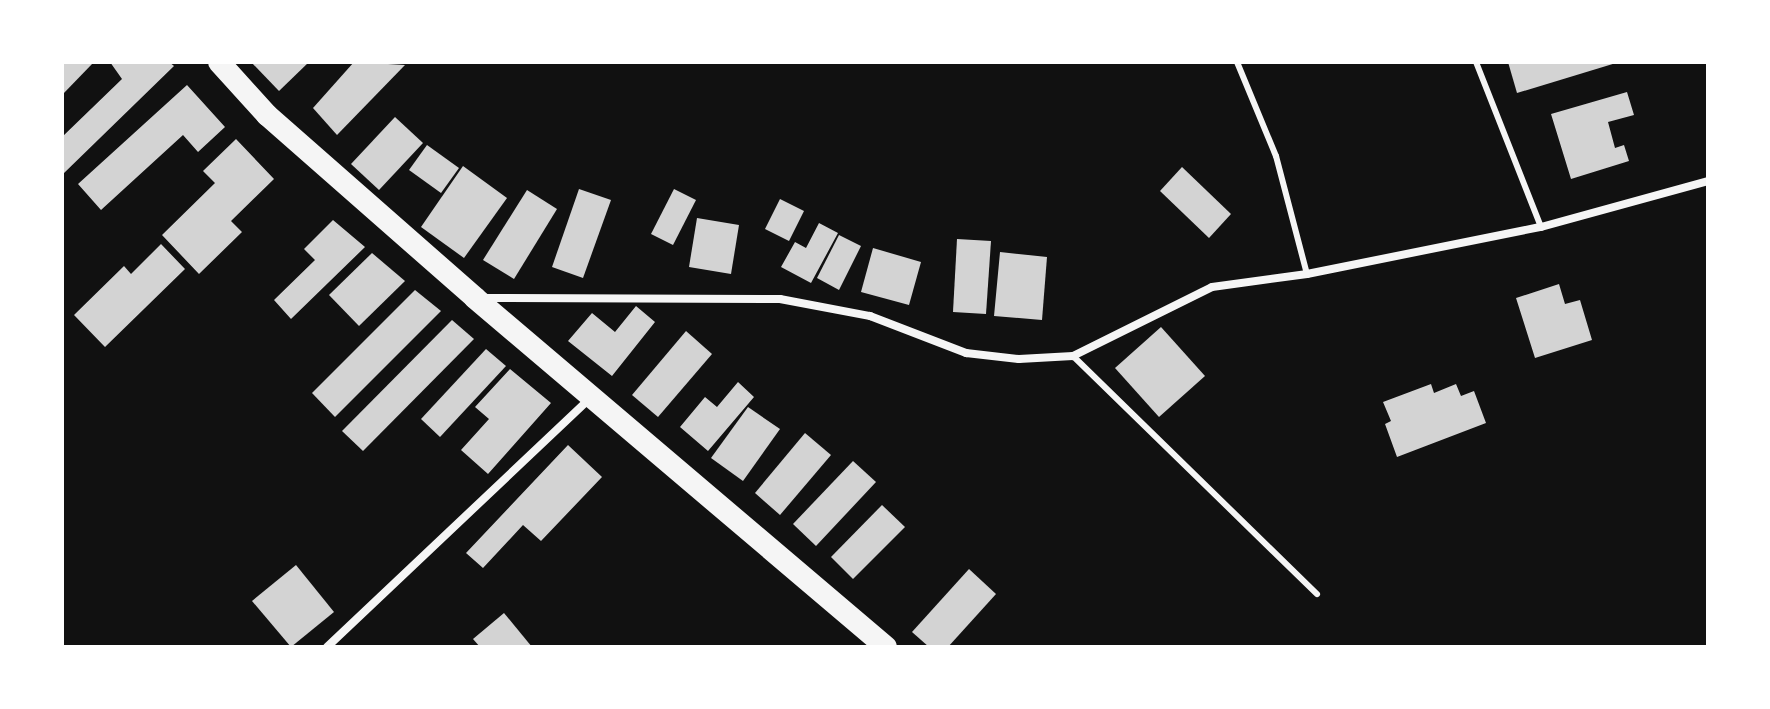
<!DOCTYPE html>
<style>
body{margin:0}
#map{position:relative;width:1770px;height:709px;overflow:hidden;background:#111;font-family:Signika,sans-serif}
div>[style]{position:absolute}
.building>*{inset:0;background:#d3d3d3}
.service>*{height:6px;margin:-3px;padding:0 3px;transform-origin:3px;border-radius:3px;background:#f5f5f5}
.minor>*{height:8px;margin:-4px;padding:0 4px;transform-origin:4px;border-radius:4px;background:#f5f5f5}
.trunk>*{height:22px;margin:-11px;padding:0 11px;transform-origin:11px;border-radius:11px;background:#f5f5f5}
span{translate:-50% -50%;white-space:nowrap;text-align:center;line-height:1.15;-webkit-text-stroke:6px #fff;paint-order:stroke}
.frame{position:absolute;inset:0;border:64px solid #fff;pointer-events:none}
</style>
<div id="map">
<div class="building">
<i style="clip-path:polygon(62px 62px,94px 62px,62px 95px)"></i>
<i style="clip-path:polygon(110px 62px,169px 62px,174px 66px,62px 175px,62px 137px,122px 79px)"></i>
<i style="clip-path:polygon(251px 62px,309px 62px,279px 91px)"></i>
<i style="clip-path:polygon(354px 62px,405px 65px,337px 135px,313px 108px)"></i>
<i style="clip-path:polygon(1508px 62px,1616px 62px,1616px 63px,1517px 93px)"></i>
<i style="clip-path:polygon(187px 85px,225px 127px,198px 152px,183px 135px,101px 210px,78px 184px)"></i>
<i style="clip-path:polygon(1627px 92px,1634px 115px,1608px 122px,1615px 148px,1624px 145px,1629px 161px,1571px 179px,1551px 114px)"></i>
<i style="clip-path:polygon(395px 117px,423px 143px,379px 190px,351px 164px)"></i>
<i style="clip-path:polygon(236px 139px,274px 179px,231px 221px,242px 232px,199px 274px,162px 235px,215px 183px,203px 171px)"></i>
<i style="clip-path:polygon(427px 145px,459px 168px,441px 193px,409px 170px)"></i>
<i style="clip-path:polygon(463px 166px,507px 198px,464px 258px,421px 227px)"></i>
<i style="clip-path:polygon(1182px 167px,1231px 214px,1209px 238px,1160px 191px)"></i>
<i style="clip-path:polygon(579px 189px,611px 200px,583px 278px,552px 267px)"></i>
<i style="clip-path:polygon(674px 189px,696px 200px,673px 245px,651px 234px)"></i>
<i style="clip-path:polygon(527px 190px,557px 209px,514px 279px,483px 260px)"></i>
<i style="clip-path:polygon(780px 199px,804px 211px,789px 241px,765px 229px)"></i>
<i style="clip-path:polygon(697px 218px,739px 225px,731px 274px,689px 267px)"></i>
<i style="clip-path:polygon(333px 220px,365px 247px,291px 319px,274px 300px,315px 260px,304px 249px)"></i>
<i style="clip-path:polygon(819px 223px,838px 233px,811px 283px,781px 267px,795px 242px,806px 248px)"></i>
<i style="clip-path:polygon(839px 235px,861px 246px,839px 290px,817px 278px)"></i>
<i style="clip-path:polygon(957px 239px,991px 241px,986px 314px,953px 312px)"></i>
<i style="clip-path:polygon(161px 244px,185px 269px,105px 347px,74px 315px,124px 266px,131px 274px)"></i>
<i style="clip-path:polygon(873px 248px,921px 262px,909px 305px,861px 292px)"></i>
<i style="clip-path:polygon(1000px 252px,1047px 257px,1042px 320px,994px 316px)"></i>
<i style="clip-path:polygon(372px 253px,405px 281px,359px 326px,329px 295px)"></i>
<i style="clip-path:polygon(1559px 284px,1565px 304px,1580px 300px,1592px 340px,1535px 358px,1516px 298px)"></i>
<i style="clip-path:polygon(415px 290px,441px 311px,335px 417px,312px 393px)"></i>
<i style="clip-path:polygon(636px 306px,655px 322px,612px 376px,568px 341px,592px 313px,615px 332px)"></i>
<i style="clip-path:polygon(452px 320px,474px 339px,363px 451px,342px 431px)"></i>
<i style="clip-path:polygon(1161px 327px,1205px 376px,1159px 417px,1115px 368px)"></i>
<i style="clip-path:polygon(686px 331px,712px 354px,658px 417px,632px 395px)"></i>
<i style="clip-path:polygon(486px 349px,506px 366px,440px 437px,421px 419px)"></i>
<i style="clip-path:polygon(510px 369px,551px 403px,488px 474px,461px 450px,489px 419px,475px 407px)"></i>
<i style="clip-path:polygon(738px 382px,754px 397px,708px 451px,680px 427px,705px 397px,717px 407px)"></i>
<i style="clip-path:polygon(1431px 384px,1434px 393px,1456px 384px,1461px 396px,1474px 391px,1486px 423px,1397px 457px,1385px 424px,1391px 421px,1383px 402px)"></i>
<i style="clip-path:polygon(748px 407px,780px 429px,743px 481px,711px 458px)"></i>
<i style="clip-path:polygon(805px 433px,831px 455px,780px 515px,755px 493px)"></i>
<i style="clip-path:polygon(568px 445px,602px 477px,541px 541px,523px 525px,483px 568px,466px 553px)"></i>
<i style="clip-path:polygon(853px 461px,876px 482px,816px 546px,793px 524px)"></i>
<i style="clip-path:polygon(882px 505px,905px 527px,853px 579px,831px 557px)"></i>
<i style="clip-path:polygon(296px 565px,334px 612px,291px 647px,252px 601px)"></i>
<i style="clip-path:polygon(969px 569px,996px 594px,948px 647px,929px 647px,912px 632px)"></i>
<i style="clip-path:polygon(504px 613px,532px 647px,480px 647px,473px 639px)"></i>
</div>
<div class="service">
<i style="left:1237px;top:62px;width:102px;rotate:67.5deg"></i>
<i style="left:1276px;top:156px;width:122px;rotate:75.3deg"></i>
<i style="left:1476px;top:62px;width:177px;rotate:68.5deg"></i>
<i style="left:1073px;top:356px;width:341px;rotate:44.3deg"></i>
</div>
<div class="minor">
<i style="left:482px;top:298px;width:298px;rotate:0.2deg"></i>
<i style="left:780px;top:299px;width:92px;rotate:10.7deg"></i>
<i style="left:870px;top:316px;width:103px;rotate:21.1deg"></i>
<i style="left:966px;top:353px;width:53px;rotate:6.5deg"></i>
<i style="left:1019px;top:359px;width:54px;rotate:-3.2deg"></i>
<i style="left:1073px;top:356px;width:155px;rotate:-26.4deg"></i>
<i style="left:1212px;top:287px;width:96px;rotate:-7.8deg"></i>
<i style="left:1307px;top:274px;width:239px;rotate:-11.4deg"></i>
<i style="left:1541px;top:227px;width:173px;rotate:-15.4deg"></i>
<i style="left:327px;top:647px;width:364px;rotate:-43.4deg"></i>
</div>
<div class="trunk">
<i style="left:219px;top:62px;width:72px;rotate:47.8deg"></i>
<i style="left:267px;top:115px;width:277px;rotate:41.3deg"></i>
<i style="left:475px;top:298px;width:539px;rotate:40.34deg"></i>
</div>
<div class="frame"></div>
</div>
